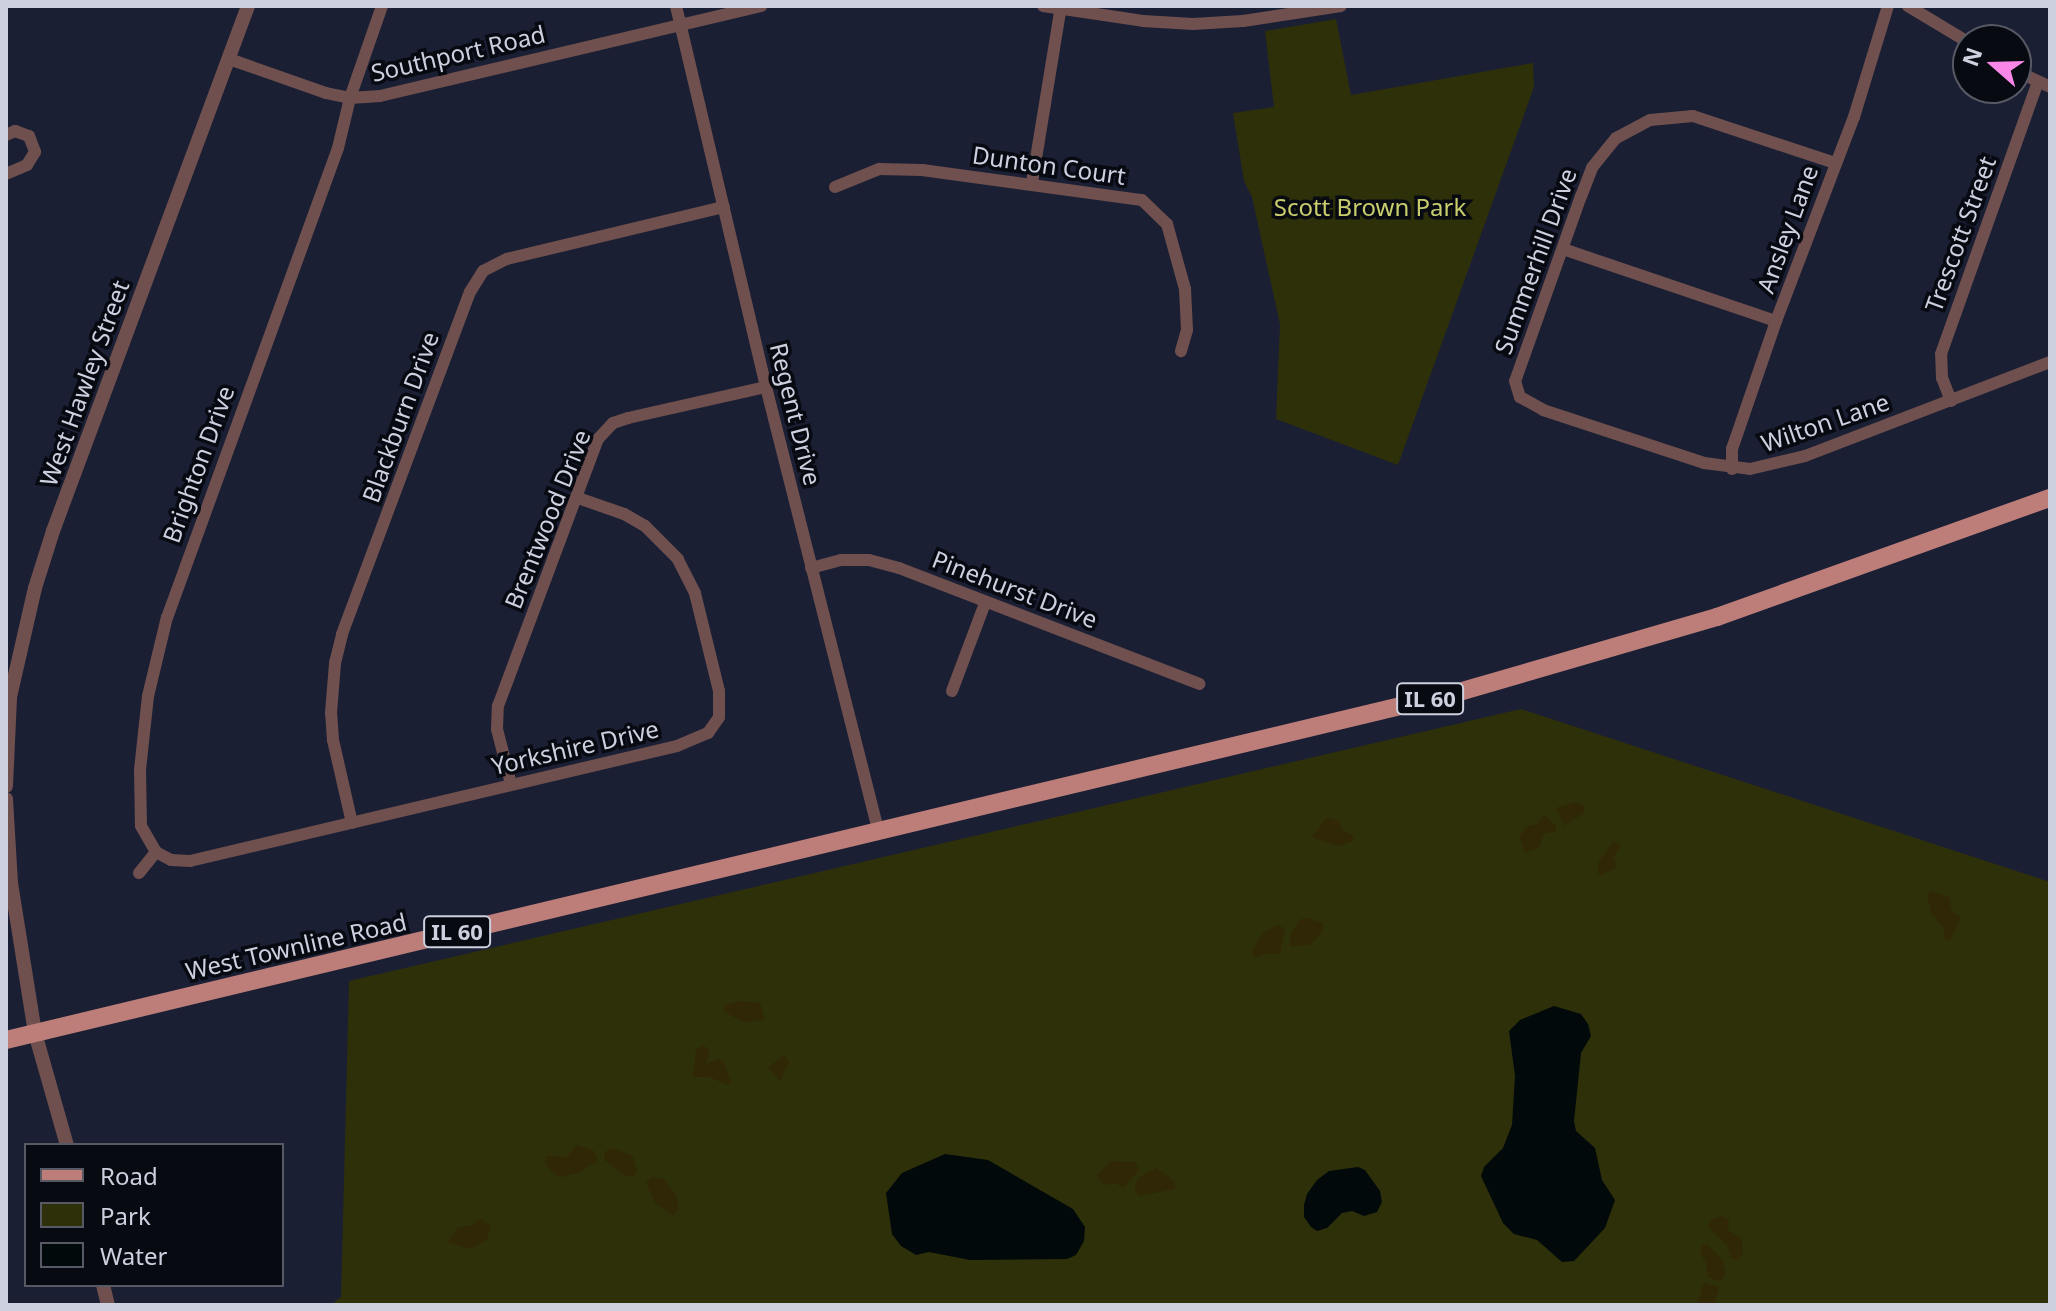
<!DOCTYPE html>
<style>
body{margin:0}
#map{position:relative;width:2056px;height:1311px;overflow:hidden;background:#1b1f33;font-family:"Noto Sans",sans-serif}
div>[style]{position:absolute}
.green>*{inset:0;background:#2e300a}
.sand>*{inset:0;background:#302706}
.water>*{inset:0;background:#01090a}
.minor>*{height:12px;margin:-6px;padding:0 6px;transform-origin:6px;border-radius:6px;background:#6f504e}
.tertiary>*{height:14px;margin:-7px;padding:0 7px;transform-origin:7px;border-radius:7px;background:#6f504e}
.primary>*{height:18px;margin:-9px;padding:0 9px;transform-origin:9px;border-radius:9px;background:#bd7e7a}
span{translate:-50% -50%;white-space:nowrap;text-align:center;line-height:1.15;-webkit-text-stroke:7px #080a12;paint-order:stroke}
.shield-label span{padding:2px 6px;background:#080a12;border:2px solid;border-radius:6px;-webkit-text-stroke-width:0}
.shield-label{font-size:22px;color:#cdd1df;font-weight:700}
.street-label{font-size:24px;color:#cdd1df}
.park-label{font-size:24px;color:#c8ce6c}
.frame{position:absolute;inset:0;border:8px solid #cdd1df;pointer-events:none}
.legend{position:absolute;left:24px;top:1143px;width:260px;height:144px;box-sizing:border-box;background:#080a12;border:2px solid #575a64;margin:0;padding:10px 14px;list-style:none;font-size:24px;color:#cdd1df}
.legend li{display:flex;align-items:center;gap:16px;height:40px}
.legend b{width:40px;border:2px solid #575a64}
.north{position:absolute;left:1952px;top:24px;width:80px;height:80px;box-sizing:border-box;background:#080a12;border:2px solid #575a64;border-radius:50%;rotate:290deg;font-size:22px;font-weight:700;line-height:32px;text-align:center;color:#cdd1df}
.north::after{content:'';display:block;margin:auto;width:28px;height:36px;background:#f987e8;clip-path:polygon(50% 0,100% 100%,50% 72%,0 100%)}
</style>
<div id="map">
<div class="green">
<i style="clip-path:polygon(1336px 19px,1351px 95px,1533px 63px,1534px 87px,1398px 465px,1276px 419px,1280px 324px,1252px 197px,1244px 181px,1233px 113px,1274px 107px,1265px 31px)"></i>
<i style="clip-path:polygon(1521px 709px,2050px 882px,2050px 1305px,331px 1305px,341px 1297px,349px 981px)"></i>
</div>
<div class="sand">
<i style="clip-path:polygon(1575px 802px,1585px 806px,1584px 813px,1564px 826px,1556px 808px)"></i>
<i style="clip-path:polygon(1544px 815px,1556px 826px,1556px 831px,1544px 834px,1539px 848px,1525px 853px,1519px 837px,1527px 826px,1537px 824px)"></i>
<i style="clip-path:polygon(1327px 817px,1340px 822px,1343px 830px,1354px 836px,1352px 842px,1337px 846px,1312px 837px)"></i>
<i style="clip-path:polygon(1613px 841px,1621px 845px,1614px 857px,1617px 867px,1601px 875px,1598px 873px,1598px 863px)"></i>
<i style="clip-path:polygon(1931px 891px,1949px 897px,1952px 912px,1961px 917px,1951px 940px,1945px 939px,1944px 928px,1931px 913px,1927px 896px)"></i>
<i style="clip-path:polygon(1307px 918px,1323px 923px,1322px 932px,1310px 945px,1290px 946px,1290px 937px,1299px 920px)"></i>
<i style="clip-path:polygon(1278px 925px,1285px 929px,1280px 954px,1265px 954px,1254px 958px,1252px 950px,1263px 933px)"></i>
<i style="clip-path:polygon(739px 1001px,760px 1003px,765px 1020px,742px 1022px,724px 1011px,725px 1005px)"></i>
<i style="clip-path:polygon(703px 1045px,710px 1051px,706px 1064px,719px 1059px,724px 1063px,731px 1081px,729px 1085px,709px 1077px,693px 1077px,696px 1050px)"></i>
<i style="clip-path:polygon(784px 1055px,789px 1063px,780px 1081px,768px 1067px)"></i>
<i style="clip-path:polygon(577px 1145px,594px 1151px,597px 1161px,578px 1173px,561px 1177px,555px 1175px,545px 1164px,546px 1156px,567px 1157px)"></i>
<i style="clip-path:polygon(612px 1148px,632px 1155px,637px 1170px,634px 1176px,625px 1176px,604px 1160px,605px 1152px)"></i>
<i style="clip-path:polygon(1110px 1161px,1135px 1162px,1139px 1170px,1124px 1187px,1114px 1183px,1104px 1185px,1097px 1175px)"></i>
<i style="clip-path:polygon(1156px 1168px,1175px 1181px,1175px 1189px,1139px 1196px,1134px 1189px,1138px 1178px)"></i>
<i style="clip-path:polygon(653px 1177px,665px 1180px,676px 1195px,679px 1208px,673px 1216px,655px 1203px,646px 1182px)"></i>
<i style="clip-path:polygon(1722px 1216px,1729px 1220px,1728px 1230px,1742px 1239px,1743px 1254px,1737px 1260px,1731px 1258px,1727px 1245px,1708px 1227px,1711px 1220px)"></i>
<i style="clip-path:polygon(480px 1219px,491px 1225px,487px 1240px,469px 1249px,448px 1242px,458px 1227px,471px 1226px)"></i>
<i style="clip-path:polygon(1702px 1245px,1708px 1245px,1722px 1259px,1726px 1272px,1723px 1279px,1717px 1281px,1708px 1277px,1706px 1262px,1700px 1253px)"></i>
<i style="clip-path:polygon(1703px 1282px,1719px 1287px,1714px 1305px,1698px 1305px)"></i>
</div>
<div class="water">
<i style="clip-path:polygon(1554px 1006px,1581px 1014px,1588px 1024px,1591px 1036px,1581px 1053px,1574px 1121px,1576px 1131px,1595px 1148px,1602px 1180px,1615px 1200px,1605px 1228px,1574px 1261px,1562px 1262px,1537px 1240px,1514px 1234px,1503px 1223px,1481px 1176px,1484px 1167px,1503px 1148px,1512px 1125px,1515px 1076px,1509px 1031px,1520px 1020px)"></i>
<i style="clip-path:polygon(945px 1154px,988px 1160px,1073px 1209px,1085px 1227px,1084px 1241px,1076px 1255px,1067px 1259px,970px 1260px,929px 1252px,916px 1255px,901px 1246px,892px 1234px,886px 1193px,902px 1173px)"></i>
<i style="clip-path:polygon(1358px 1167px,1365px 1170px,1380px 1191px,1382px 1202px,1377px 1212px,1364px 1216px,1352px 1211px,1342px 1213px,1327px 1228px,1317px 1231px,1311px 1227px,1304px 1217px,1304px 1205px,1307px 1194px,1317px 1180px,1329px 1171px)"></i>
</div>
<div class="minor">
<i style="left:382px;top:6px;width:97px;rotate:109.2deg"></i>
<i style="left:350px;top:98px;width:51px;rotate:103.5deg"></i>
<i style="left:338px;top:148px;width:499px;rotate:110deg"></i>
<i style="left:167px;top:617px;width:81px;rotate:103.5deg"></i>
<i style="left:148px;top:696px;width:74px;rotate:96.2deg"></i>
<i style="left:140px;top:770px;width:56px;rotate:89deg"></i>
<i style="left:141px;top:826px;width:30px;rotate:60deg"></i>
<i style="left:156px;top:852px;width:17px;rotate:28deg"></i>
<i style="left:171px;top:860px;width:19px;rotate:3deg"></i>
<i style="left:190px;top:861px;width:500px;rotate:-13.29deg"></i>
<i style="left:677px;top:746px;width:34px;rotate:-23deg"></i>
<i style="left:708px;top:733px;width:19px;rotate:-55deg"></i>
<i style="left:719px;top:717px;width:26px;rotate:-90deg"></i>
<i style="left:719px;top:691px;width:101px;rotate:-103.8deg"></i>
<i style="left:695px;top:593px;width:38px;rotate:-117deg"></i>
<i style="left:678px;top:559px;width:47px;rotate:-135deg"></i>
<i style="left:645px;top:526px;width:24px;rotate:-150deg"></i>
<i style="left:624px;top:514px;width:49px;rotate:-160.8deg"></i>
<i style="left:676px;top:6px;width:391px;rotate:76.7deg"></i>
<i style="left:766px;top:387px;width:458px;rotate:75.8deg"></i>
<i style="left:1043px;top:6px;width:101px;rotate:8.5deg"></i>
<i style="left:1143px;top:21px;width:50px;rotate:3.4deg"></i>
<i style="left:1193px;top:24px;width:50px;rotate:-3.4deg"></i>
<i style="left:1243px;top:21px;width:99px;rotate:-8.7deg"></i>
<i style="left:1908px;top:6px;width:70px;rotate:31deg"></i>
<i style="left:229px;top:59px;width:103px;rotate:19.3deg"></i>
<i style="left:326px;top:93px;width:25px;rotate:12deg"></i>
<i style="left:350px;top:98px;width:30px;rotate:-4deg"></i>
<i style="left:380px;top:96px;width:392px;rotate:-13.3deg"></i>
<i style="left:2016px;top:71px;width:38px;rotate:25deg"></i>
<i style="left:6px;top:135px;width:10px;rotate:-24deg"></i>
<i style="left:15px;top:131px;width:15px;rotate:20deg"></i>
<i style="left:29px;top:136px;width:17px;rotate:69deg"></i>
<i style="left:35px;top:152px;width:15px;rotate:122deg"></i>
<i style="left:27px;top:165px;width:23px;rotate:157deg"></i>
<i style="left:1835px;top:163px;width:150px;rotate:-161.7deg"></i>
<i style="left:1693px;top:116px;width:43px;rotate:174.7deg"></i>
<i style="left:1650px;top:120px;width:38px;rotate:152deg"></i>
<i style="left:1616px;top:138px;width:38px;rotate:129deg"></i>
<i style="left:1592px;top:168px;width:30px;rotate:111deg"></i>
<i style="left:1581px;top:196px;width:196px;rotate:109.6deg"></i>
<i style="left:1515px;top:381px;width:17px;rotate:73deg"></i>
<i style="left:1520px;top:397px;width:26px;rotate:29deg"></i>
<i style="left:1543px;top:410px;width:169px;rotate:18.2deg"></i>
<i style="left:1704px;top:463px;width:46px;rotate:7.4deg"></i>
<i style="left:1750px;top:469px;width:57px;rotate:-13.3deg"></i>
<i style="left:1805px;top:456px;width:262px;rotate:-21deg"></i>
<i style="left:1032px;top:183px;width:179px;rotate:-80.7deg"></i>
<i style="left:835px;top:187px;width:48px;rotate:-22.2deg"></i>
<i style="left:879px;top:169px;width:43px;rotate:1.3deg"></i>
<i style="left:922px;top:170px;width:222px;rotate:7.8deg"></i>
<i style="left:1142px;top:200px;width:35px;rotate:44deg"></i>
<i style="left:1167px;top:224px;width:67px;rotate:74.5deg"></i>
<i style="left:1185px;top:289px;width:41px;rotate:87.2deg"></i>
<i style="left:1187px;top:330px;width:22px;rotate:106deg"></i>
<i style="left:1563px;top:249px;width:225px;rotate:18.7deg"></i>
<i style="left:1951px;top:401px;width:25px;rotate:-111deg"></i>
<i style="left:1942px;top:378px;width:24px;rotate:-92deg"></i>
<i style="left:1941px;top:354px;width:289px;rotate:-70.4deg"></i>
<i style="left:1732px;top:469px;width:20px;rotate:-90deg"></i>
<i style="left:1732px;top:449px;width:135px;rotate:-71deg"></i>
<i style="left:1776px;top:321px;width:218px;rotate:-69.1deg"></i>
<i style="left:1854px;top:117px;width:116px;rotate:-73deg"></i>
<i style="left:811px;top:568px;width:31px;rotate:-15deg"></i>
<i style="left:841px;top:560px;width:28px"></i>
<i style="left:869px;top:560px;width:31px;rotate:15deg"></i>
<i style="left:899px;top:568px;width:322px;rotate:21.1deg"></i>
<i style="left:952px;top:691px;width:94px;rotate:-69.4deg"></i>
<i style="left:511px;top:784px;width:57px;rotate:-104.3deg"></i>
<i style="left:497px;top:729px;width:23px;rotate:-88deg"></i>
<i style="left:498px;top:706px;width:285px;rotate:-69.5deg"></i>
<i style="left:598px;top:439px;width:22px;rotate:-47deg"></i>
<i style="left:613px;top:423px;width:16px;rotate:-18deg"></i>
<i style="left:628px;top:418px;width:141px;rotate:-12.7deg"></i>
<i style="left:352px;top:823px;width:85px;rotate:-102.9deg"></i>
<i style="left:333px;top:740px;width:27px;rotate:-94deg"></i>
<i style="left:331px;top:713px;width:50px;rotate:-85.4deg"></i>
<i style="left:335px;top:663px;width:30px;rotate:-76deg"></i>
<i style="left:342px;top:634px;width:365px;rotate:-69.5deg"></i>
<i style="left:470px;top:292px;width:25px;rotate:-58deg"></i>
<i style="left:483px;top:271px;width:27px;rotate:-27deg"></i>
<i style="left:507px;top:259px;width:223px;rotate:-13.5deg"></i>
<i style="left:139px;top:873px;width:27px;rotate:-51deg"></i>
</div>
<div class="tertiary">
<i style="left:6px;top:786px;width:89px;rotate:-87.4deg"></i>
<i style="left:10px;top:697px;width:112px;rotate:-77.1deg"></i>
<i style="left:35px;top:588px;width:60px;rotate:-72.5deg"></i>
<i style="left:53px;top:531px;width:560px;rotate:-69.62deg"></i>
<i style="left:6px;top:799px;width:84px;rotate:86.6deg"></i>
<i style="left:11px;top:883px;width:152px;rotate:80.9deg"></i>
<i style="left:35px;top:1033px;width:116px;rotate:74.1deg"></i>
<i style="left:103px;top:1285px;width:21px;rotate:76deg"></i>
</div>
<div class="primary">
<i style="left:6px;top:1040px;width:1494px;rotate:-13.47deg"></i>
<i style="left:1459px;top:692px;width:269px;rotate:-16.2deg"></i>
<i style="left:1717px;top:617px;width:354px;rotate:-19.7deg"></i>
</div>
<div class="shield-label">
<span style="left:1430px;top:699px">IL 60</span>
<span style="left:457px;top:932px">IL 60</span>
</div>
<div class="street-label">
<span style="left:458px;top:53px;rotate:-13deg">Southport Road</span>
<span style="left:1049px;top:165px;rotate:8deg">Dunton Court</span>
<span style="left:1787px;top:229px;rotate:-70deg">Ansley Lane</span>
<span style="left:1960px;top:234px;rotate:-70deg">Trescott Street</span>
<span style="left:1535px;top:261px;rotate:-70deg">Summerhill Drive</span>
<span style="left:84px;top:383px;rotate:-70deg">West Hawley Street</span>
<span style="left:796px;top:414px;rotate:76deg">Regent Drive</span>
<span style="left:400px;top:417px;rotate:-70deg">Blackburn Drive</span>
<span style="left:1825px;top:422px;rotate:-19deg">Wilton Lane</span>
<span style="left:198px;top:464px;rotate:-70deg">Brighton Drive</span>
<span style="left:547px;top:519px;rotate:-68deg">Brentwood Drive</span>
<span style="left:1015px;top:589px;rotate:21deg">Pinehurst Drive</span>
<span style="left:575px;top:747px;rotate:-13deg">Yorkshire Drive</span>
<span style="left:296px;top:946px;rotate:-13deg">West Townline Road</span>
</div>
<div class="park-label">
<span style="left:1370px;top:207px">Scott Brown Park</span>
</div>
<div class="frame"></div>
<ul class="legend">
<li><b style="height:10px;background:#bd7e7a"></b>Road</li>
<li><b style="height:22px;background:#2e300a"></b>Park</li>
<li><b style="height:22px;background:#01090a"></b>Water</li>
</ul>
<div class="north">N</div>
</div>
